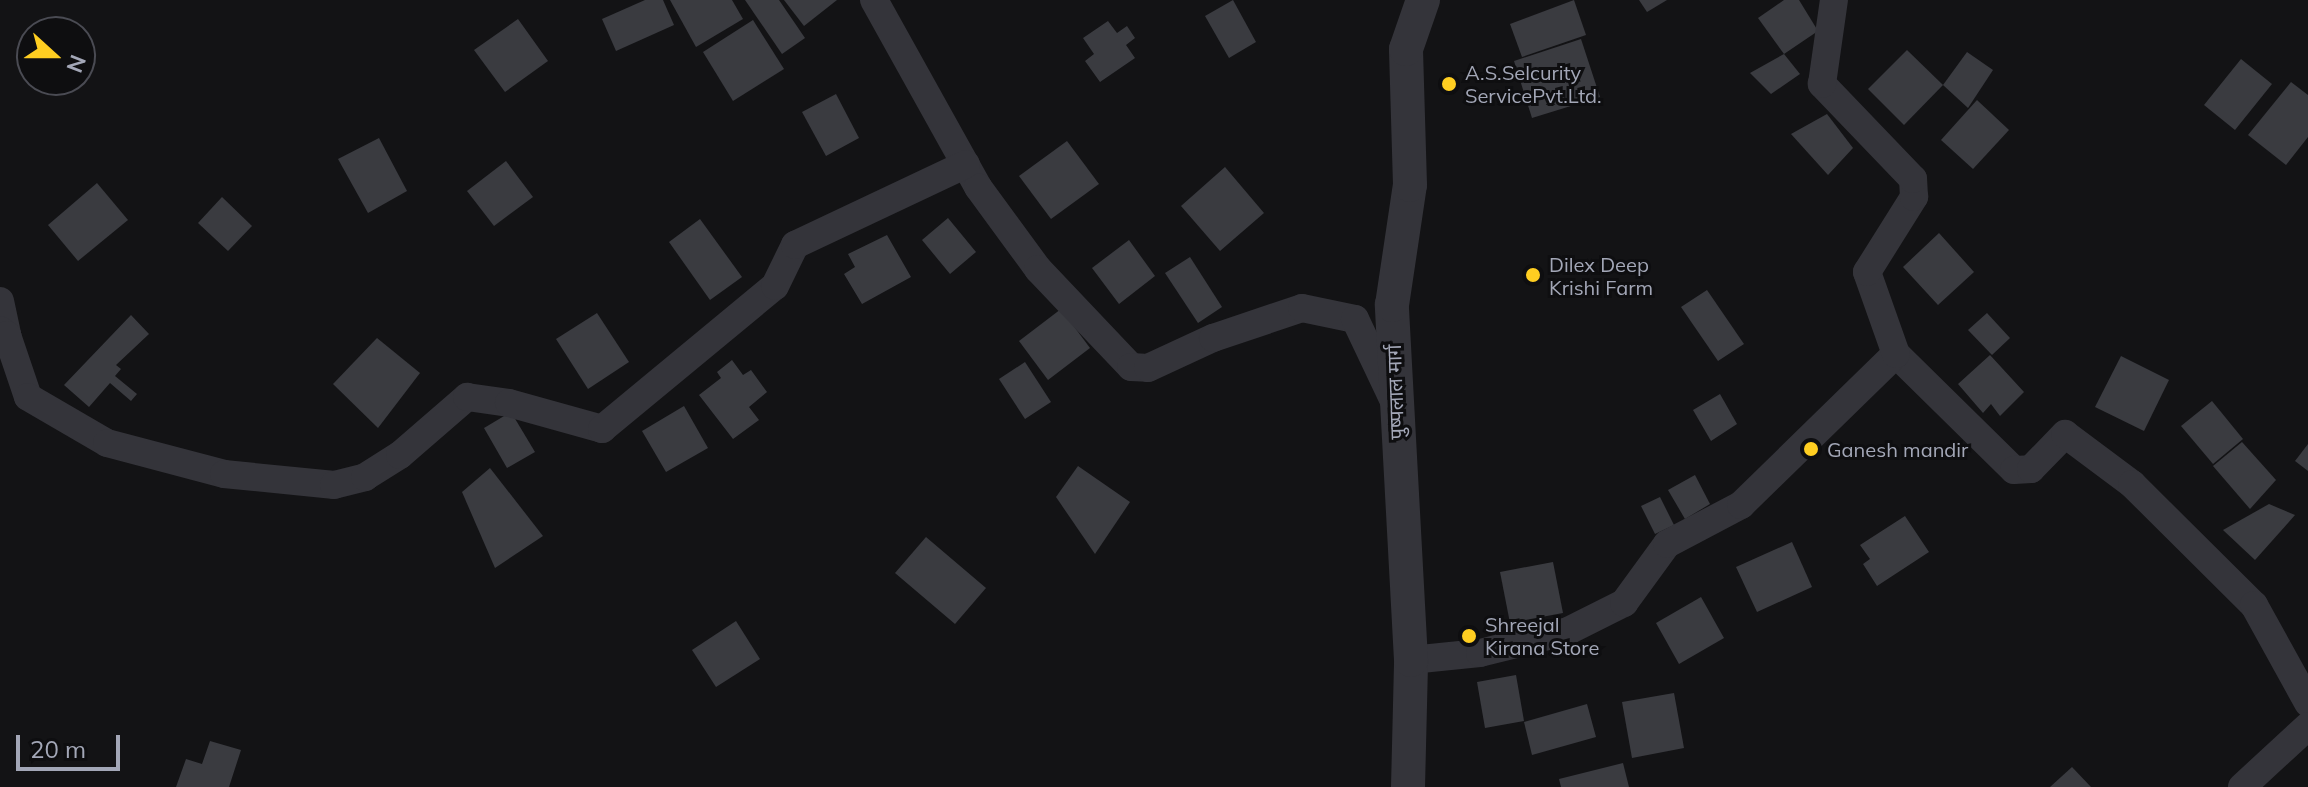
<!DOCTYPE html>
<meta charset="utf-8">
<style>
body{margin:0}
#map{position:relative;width:2308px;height:787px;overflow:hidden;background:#131315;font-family:Mulish,"Noto Sans Devanagari",sans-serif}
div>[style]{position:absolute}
.building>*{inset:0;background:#3a3b40}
.minor>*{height:28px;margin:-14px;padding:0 14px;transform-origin:14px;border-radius:14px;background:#34343a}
.tertiary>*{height:34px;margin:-17px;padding:0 17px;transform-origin:17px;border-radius:17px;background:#34343a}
.dots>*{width:22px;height:22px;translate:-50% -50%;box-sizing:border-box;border:4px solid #0e0e10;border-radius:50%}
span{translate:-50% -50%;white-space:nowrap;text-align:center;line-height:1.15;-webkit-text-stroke:6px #0e0e10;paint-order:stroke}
.poi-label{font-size:20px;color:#a3a7b7}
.left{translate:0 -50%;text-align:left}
.street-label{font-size:20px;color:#a3a7b7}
.north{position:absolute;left:16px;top:16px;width:80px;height:80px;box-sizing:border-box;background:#0e0e10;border:2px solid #4a4b53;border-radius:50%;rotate:111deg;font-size:22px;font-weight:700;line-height:32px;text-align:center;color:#a3a7b7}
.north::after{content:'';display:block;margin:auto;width:28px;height:36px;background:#ffce21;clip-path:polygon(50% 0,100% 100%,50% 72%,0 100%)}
.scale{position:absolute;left:16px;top:735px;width:104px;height:36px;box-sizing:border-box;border:4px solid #a3a7b7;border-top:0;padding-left:10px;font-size:24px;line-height:28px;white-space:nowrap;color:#a3a7b7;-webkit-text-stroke:6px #0e0e10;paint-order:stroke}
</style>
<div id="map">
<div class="building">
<i style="clip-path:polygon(645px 0,663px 0,674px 25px,616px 51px,602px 19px)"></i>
<i style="clip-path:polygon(670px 0,732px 0,743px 19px,696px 47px)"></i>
<i style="clip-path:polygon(745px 0,779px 0,805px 38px,782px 54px)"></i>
<i style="clip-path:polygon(784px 0,837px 0,804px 26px)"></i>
<i style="clip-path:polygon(1233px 0,1256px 42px,1229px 58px,1205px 16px)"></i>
<i style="clip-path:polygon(1574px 0,1586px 35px,1522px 57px,1510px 24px)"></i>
<i style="clip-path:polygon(1639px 0,1667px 0,1647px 12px)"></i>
<i style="clip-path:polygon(1784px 0,1799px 0,1818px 31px,1784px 54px,1758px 18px)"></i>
<i style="clip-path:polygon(518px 19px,548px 61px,505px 92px,474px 50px)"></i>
<i style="clip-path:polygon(753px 20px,784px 69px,733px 101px,703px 52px)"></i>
<i style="clip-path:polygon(1108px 21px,1117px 33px,1127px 26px,1135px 38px,1126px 45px,1135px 58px,1100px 82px,1085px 61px,1094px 54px,1083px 38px)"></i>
<i style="clip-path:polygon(1581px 39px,1600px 97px,1532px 118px,1514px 61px)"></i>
<i style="clip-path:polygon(1907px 50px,1943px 85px,1904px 125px,1868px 89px)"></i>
<i style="clip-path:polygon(1967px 52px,1993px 70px,1968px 108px,1943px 85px)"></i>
<i style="clip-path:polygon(1784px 54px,1800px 74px,1771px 94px,1750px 73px)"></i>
<i style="clip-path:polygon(2241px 59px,2272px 84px,2235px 130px,2204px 105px)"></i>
<i style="clip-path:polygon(2291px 82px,2308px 95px,2308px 137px,2286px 165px,2248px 135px)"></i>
<i style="clip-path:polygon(836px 94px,859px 138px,826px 156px,802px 112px)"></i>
<i style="clip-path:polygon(1977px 100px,2009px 130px,1973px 169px,1941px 140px)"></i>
<i style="clip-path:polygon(1827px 114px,1853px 148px,1828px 175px,1791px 134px)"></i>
<i style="clip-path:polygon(379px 138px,407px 191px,368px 213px,338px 159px)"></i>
<i style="clip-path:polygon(1067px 141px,1099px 184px,1051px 219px,1019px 176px)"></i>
<i style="clip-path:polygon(506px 161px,533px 197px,494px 226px,467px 191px)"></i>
<i style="clip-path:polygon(1225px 167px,1264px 213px,1220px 251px,1181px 206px)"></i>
<i style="clip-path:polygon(97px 183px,128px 220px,78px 261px,48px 225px)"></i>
<i style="clip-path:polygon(222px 197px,252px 226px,228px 251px,198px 223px)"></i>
<i style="clip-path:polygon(948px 218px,976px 252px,950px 274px,922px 240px)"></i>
<i style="clip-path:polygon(700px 219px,742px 277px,710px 300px,669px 242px)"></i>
<i style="clip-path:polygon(1939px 233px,1974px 272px,1938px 305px,1903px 267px)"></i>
<i style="clip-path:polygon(887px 235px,911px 277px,862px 304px,844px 274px,855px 267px,848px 254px)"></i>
<i style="clip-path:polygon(1129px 240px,1155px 276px,1119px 304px,1092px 268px)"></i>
<i style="clip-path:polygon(1190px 257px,1222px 307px,1198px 323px,1165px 273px)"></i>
<i style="clip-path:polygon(1707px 290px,1744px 344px,1718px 361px,1681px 307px)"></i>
<i style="clip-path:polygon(1061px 309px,1090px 348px,1048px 380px,1019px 341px)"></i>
<i style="clip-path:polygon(597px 313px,629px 362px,588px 389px,556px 339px)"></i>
<i style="clip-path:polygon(1987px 313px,2010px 338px,1992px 355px,1968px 330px)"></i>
<i style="clip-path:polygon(131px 315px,149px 334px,116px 365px,121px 369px,115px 376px,137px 394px,131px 401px,110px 383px,89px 407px,64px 385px)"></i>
<i style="clip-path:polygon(377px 338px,420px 373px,378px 428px,333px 384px)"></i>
<i style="clip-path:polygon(1990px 355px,2024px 392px,2000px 416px,1991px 404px,1983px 413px,1958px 384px)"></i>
<i style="clip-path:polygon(2121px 356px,2169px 380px,2144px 431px,2095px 407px)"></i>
<i style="clip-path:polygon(732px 360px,743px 375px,751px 370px,767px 392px,749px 407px,759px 420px,733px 439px,699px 395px,721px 378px,717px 372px)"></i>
<i style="clip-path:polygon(1025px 362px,1051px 402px,1025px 419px,999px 379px)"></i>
<i style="clip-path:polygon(1720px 394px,1737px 424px,1711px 441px,1693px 410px)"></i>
<i style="clip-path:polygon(2212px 401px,2243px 439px,2213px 464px,2181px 426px)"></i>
<i style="clip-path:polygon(684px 406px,708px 448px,666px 472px,642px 431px)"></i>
<i style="clip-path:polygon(511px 412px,535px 452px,507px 468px,484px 428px)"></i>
<i style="clip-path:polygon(2242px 442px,2276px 480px,2250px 509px,2213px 466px)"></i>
<i style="clip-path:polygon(2308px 444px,2308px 471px,2295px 461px)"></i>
<i style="clip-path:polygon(1078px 466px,1130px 502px,1095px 554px,1056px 497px)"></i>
<i style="clip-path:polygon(490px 468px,543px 536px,495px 568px,462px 492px)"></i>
<i style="clip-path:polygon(1695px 475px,1710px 504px,1685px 519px,1668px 490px)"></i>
<i style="clip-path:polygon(1660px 497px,1674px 525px,1655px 534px,1641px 506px)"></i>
<i style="clip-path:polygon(2269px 504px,2295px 515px,2255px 560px,2223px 530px)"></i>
<i style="clip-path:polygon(1905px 516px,1929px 552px,1877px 586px,1863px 564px,1870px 559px,1860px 545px)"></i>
<i style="clip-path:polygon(926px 537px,986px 588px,955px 624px,895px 573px)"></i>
<i style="clip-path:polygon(1792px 542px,1812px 587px,1757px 612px,1736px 567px)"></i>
<i style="clip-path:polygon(1553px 562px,1563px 613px,1510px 623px,1500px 572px)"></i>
<i style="clip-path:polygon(1701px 597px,1724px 638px,1679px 664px,1656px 623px)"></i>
<i style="clip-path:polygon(736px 621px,760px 659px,716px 687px,692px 650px)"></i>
<i style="clip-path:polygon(1516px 675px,1524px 721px,1485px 728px,1477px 682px)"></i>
<i style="clip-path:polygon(1674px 693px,1684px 748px,1632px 758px,1622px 702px)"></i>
<i style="clip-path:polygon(1587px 704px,1596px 737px,1532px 755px,1524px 722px)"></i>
<i style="clip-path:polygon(210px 741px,241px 750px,229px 787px,176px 787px,186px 759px,202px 764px)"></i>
<i style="clip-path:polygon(1623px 763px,1629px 787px,1561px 787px,1559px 779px)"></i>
<i style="clip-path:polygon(2072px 767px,2091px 787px,2050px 787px)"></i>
</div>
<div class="minor">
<i style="left:874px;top:0;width:214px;rotate:60.9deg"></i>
<i style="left:978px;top:187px;width:102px;rotate:53.8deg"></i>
<i style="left:1038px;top:269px;width:135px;rotate:46.5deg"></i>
<i style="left:1131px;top:367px;width:17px;rotate:3deg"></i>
<i style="left:1148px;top:368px;width:72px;rotate:-24.8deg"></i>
<i style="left:1213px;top:338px;width:94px;rotate:-18.6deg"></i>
<i style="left:1302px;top:308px;width:54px;rotate:11.7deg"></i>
<i style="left:1355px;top:319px;width:91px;rotate:64.6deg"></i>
<i style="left:0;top:301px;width:35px;rotate:78deg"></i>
<i style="left:0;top:330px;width:9px;rotate:36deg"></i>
<i style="left:7px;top:335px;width:65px;rotate:71.3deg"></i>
<i style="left:28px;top:397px;width:91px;rotate:30.2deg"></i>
<i style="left:107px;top:443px;width:121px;rotate:14.8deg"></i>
<i style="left:224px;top:474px;width:111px;rotate:5.7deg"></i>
<i style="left:334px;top:485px;width:32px;rotate:-14deg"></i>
<i style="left:365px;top:477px;width:41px;rotate:-32.2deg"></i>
<i style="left:400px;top:455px;width:89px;rotate:-40.9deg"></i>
<i style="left:467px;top:397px;width:42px;rotate:8.1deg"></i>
<i style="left:509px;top:403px;width:97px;rotate:15.6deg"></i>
<i style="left:602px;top:429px;width:224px;rotate:-39.6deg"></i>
<i style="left:775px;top:286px;width:46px;rotate:-64deg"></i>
<i style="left:795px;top:245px;width:189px;rotate:-25.3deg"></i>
<i style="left:1896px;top:354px;width:165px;rotate:44.5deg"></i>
<i style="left:2014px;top:470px;width:17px;rotate:-3deg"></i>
<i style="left:2031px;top:469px;width:49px;rotate:-45.8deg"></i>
<i style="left:2065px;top:434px;width:84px;rotate:36.7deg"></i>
<i style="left:2132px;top:484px;width:172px;rotate:44.8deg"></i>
<i style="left:2254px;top:605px;width:112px;rotate:61.1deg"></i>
<i style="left:1411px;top:660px;width:69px;rotate:-5.8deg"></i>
<i style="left:1480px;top:653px;width:91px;rotate:-14deg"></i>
<i style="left:1568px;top:631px;width:63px;rotate:-26.6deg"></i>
<i style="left:1624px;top:603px;width:73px;rotate:-53.9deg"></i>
<i style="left:1667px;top:544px;width:84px;rotate:-27.8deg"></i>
<i style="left:1741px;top:505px;width:216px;rotate:-44.3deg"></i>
<i style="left:1896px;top:354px;width:87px;rotate:-109.5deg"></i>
<i style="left:1867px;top:272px;width:89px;rotate:-57.9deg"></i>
<i style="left:1914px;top:197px;width:18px;rotate:-93deg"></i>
<i style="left:1913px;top:179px;width:132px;rotate:-133.8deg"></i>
<i style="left:1822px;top:84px;width:85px;rotate:-81.9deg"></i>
<i style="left:2242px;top:787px;width:90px;rotate:-42.7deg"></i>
</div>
<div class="tertiary">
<i style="left:1408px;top:787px;width:127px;rotate:-88.6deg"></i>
<i style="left:1411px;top:660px;width:356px;rotate:-93.1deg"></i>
<i style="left:1392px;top:305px;width:121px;rotate:-81.5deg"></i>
<i style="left:1410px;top:185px;width:136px;rotate:-91.7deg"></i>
<i style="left:1406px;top:49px;width:52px;rotate:-70.9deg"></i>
</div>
<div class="dots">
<i style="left:1449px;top:84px;background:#ffce21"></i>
<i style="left:1533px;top:275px;background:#ffce21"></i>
<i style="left:1811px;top:449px;background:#ffce21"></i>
<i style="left:1469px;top:636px;background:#ffce21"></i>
</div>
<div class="poi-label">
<span class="left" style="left:1465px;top:84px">A.S.Selcurity<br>ServicePvt.Ltd.</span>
<span class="left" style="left:1549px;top:276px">Dilex Deep<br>Krishi Farm</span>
<span class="left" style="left:1827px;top:449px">Ganesh mandir</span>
<span class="left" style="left:1485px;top:636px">Shreejal<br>Kirana Store</span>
</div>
<div class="street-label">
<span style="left:1395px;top:392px;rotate:-92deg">पुष्पलाल मार्ग</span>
</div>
<div class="north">N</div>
<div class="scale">20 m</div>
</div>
